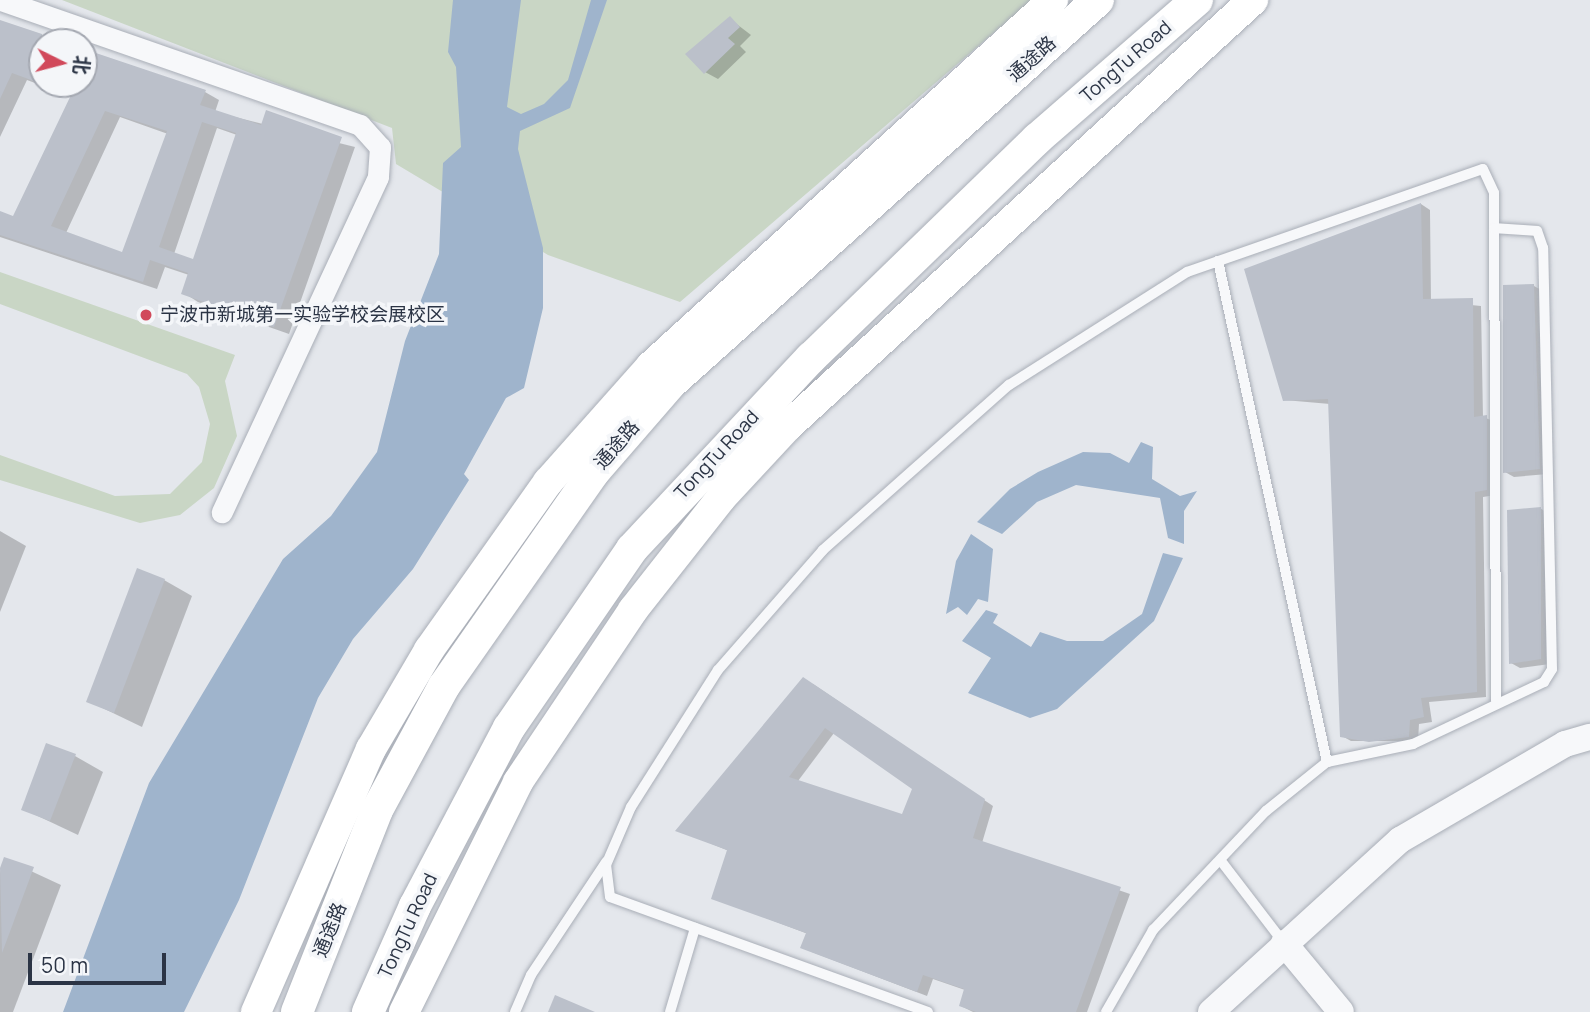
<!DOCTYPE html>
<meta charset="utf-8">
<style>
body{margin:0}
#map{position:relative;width:1590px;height:1012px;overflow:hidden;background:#e4e7ec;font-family:Manrope,"Noto Sans SC",sans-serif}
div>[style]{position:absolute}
.green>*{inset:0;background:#c9d6c5}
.water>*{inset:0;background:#9fb4cc}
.shadow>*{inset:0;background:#0003}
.building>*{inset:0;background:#bbc0ca}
.roads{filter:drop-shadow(0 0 2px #a9aeb7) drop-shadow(0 0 2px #a9aeb7)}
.service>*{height:10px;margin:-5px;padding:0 5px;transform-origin:5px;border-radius:5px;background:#f7f8fa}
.minor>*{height:21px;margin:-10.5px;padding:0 10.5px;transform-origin:10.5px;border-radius:10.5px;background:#f7f8fa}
.tertiary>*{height:26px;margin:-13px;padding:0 13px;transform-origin:13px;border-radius:13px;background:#f7f8fa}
.secondary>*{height:30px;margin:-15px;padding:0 15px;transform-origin:15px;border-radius:15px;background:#fff}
.primary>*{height:32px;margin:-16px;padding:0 16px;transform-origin:16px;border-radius:16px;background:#fff}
.dots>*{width:19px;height:19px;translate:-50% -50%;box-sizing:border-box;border:4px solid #f4f6f9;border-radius:50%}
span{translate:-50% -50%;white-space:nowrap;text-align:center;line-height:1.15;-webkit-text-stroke:7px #f4f6f9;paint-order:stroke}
.street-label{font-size:19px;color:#2b3445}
.poi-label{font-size:19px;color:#2b3445}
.left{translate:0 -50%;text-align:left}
.north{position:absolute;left:28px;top:28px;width:70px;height:70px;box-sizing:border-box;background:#f4f6f9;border:2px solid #a4a8b1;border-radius:50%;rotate:96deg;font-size:19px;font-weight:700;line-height:28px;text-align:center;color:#2b3445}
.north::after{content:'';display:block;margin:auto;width:24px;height:32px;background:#d1495b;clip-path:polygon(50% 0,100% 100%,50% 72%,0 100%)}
.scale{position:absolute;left:28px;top:953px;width:138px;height:32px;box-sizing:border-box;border:4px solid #2b3445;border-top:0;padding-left:9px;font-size:21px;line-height:24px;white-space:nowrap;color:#2b3445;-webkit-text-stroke:5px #f4f6f9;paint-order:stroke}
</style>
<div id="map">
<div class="green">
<i style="clip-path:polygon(62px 0,1032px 0,680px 302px,548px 255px,396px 164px,392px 128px)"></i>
<i style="clip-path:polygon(0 272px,235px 355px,225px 381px,237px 436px,214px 488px,180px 515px,140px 523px,0 480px,0 455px,115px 496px,170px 494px,202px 462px,210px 424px,199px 387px,187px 374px,0 304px)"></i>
</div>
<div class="water">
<i style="clip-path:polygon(453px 0,521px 0,507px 107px,521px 114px,544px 104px,568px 80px,591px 0,607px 0,570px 108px,520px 131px,518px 149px,543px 248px,543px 308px,524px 388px,506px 398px,464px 474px,469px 480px,413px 569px,353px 639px,318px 698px,239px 900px,184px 1012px,63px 1012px,149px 783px,283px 559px,331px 516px,377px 452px,405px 341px,439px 254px,443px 163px,461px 147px,456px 67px,448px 52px)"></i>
<i style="clip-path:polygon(1141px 442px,1153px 447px,1152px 479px,1180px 496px,1197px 491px,1184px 511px,1184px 544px,1168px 538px,1160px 498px,1076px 485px,1037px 502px,1002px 534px,977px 522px,1010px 489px,1038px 472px,1083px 452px,1110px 453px,1129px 463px)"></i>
<i style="clip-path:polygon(971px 534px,993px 549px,988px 602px,978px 599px,967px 615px,958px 607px,946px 614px,956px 561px)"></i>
<i style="clip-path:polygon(1163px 553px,1183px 558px,1154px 621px,1057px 709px,1030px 718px,968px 693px,991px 658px,962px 641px,986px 610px,998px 614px,993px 623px,1031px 647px,1040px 632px,1067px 641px,1103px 641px,1142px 614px)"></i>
</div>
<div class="shadow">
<i style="clip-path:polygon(730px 19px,751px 35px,740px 46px,746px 52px,718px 79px,705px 72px)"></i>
<i style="clip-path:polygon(evenodd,0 22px,60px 42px,42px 42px,42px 84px,84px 84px,84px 50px,205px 92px,219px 100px,215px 112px,355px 147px,289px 334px,198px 302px,184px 293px,189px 275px,165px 267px,157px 289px,0 237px,0 213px,13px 218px,72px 97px,27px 80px,0 137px,0 22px,120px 117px,168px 134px,123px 255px,66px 233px,120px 117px,0 22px,217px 128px,237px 135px,194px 261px,174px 254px,217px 128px)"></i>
<i style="clip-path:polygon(1421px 204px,1430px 210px,1431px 301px,1481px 306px,1483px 417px,1496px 422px,1496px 495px,1483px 497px,1486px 697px,1429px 702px,1432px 722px,1419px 724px,1418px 741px,1351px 741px,1342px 736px,1330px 404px,1284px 400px)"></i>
<i style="clip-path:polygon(1534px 286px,1543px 291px,1548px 474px,1514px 477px,1505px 472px)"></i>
<i style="clip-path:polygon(1540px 508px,1549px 514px,1550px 664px,1520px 668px,1511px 663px)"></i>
<i style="clip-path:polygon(0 531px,26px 546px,0 612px)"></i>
<i style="clip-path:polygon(164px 580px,192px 596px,142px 727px,88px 701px)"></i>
<i style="clip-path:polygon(evenodd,813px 684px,993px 806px,982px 843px,1130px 894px,1087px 1012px,973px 1012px,961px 1006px,965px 990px,933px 979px,927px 996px,812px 952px,808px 934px,713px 898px,729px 851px,678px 830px,813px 684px,834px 733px,914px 789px,903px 816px,798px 781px,834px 733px)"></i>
<i style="clip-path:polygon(75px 756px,103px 772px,78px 835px,23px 809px)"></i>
<i style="clip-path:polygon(5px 859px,61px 885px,13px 1012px,0 1012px,0 873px)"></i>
</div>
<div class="building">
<i style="clip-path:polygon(730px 16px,740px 27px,728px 38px,735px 44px,704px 74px,685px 54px)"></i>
<i style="clip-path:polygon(0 20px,42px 34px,42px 84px,12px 73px,0 99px)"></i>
<i style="clip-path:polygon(evenodd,84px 49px,206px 90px,200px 105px,261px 125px,266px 110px,342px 137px,274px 327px,181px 294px,188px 273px,150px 260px,143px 282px,0 235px,0 211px,13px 216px,71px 95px,45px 84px,84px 84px,84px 49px,105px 111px,167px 131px,122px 252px,51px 226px,105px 111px,84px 49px,202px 122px,236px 133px,193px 259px,159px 247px,202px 122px)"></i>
<i style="clip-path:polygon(1421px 203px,1423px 299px,1473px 298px,1474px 417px,1487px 415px,1487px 490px,1475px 492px,1477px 692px,1421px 698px,1424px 717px,1410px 720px,1409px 737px,1369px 742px,1340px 737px,1328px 399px,1283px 401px,1244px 269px)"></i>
<i style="clip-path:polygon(1534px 284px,1540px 469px,1503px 473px,1503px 285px)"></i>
<i style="clip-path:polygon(1541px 507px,1541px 659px,1509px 664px,1507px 510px)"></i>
<i style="clip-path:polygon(137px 568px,165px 579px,114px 713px,86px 702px)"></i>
<i style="clip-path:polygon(evenodd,803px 677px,985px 799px,973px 838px,1121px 887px,1076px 1012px,976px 1012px,959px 1006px,964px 989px,923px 975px,917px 992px,800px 948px,806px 933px,711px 899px,727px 850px,675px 831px,803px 677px,825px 728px,912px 789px,902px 814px,789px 777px,825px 728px)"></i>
<i style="clip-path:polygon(46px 743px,76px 754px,50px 821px,21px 810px)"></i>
<i style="clip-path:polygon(4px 857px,34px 867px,2px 953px,0 868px)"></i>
<i style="clip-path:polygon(555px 995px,595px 1012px,548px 1012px)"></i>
</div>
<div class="roads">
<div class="service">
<i style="left:1218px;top:261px;width:513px;rotate:77.73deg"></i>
<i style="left:1221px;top:861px;width:103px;rotate:52.5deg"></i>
<i style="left:515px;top:1012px;width:40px;rotate:-66.6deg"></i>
<i style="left:531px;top:975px;width:136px;rotate:-56.4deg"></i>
<i style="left:670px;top:1012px;width:88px;rotate:-73.4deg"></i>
<i style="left:928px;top:1012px;width:338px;rotate:-160.1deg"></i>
<i style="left:610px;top:897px;width:32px;rotate:-97deg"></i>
<i style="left:606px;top:865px;width:63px;rotate:-66.7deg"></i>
<i style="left:631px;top:807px;width:162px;rotate:-57.6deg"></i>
<i style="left:718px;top:670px;width:159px;rotate:-48.8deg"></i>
<i style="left:823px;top:550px;width:249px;rotate:-41.6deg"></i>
<i style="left:1009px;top:385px;width:211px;rotate:-32.4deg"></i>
<i style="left:1187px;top:272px;width:313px;rotate:-19.2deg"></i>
<i style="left:1483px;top:169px;width:26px;rotate:65deg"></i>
<i style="left:1494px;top:193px;width:508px;rotate:89.77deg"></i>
<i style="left:1106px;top:1012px;width:95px;rotate:-60.2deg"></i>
<i style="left:1153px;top:930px;width:164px;rotate:-46.5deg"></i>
<i style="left:1266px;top:811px;width:78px;rotate:-38.8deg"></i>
<i style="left:1327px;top:762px;width:88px;rotate:-11.8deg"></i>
<i style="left:1413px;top:744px;width:145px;rotate:-25.3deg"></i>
<i style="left:1544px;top:682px;width:15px;rotate:-58deg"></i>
<i style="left:1552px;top:669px;width:421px;rotate:-91.2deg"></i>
<i style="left:1543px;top:248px;width:18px;rotate:-109deg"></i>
<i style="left:1537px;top:231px;width:43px;rotate:-176deg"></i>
</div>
<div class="minor">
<i style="left:1px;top:0;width:380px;rotate:19.2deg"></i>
<i style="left:360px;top:125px;width:30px;rotate:48deg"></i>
<i style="left:380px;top:147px;width:30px;rotate:94deg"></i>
<i style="left:378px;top:177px;width:370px;rotate:115deg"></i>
</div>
<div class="tertiary">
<i style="left:1284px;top:943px;width:89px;rotate:50.4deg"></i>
<i style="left:1211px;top:1012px;width:256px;rotate:-42.3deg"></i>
<i style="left:1400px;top:840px;width:191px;rotate:-30.2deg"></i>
<i style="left:1565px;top:744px;width:26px;rotate:-16deg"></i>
</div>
<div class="secondary">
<i style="left:256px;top:1012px;width:287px;rotate:-66.4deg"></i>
<i style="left:371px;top:749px;width:115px;rotate:-59.6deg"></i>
<i style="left:429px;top:650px;width:206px;rotate:-54.7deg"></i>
<i style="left:548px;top:482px;width:155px;rotate:-48.4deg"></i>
<i style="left:651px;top:366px;width:544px;rotate:-42.32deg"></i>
<i style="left:404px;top:1012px;width:257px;rotate:-63.6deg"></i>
<i style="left:518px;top:782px;width:207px;rotate:-56.2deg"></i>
<i style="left:633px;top:610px;width:142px;rotate:-51.8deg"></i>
<i style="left:721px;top:498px;width:98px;rotate:-47.1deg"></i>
<i style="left:788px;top:426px;width:631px;rotate:-42.49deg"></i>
</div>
<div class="primary">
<i style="left:297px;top:1012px;width:217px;rotate:-68.4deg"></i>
<i style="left:377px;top:810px;width:141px;rotate:-61.6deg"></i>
<i style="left:444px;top:686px;width:260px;rotate:-55deg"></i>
<i style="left:593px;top:473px;width:118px;rotate:-49.1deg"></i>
<i style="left:670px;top:384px;width:575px;rotate:-41.9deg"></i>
<i style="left:368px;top:1012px;width:116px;rotate:-66.1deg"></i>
<i style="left:415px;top:906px;width:201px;rotate:-62.2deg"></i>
<i style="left:509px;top:728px;width:217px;rotate:-55.5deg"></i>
<i style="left:632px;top:549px;width:262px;rotate:-46.9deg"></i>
<i style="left:811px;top:358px;width:315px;rotate:-44.1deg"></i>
<i style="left:1037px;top:139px;width:212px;rotate:-41deg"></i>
</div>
</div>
<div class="dots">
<i style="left:146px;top:315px;background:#d1495b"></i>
</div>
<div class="street-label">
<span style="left:1032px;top:59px;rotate:-42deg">通途路</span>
<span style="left:1126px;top:62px;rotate:-41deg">TongTu Road</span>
<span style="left:617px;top:445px;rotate:-49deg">通途路</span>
<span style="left:717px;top:455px;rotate:-47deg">TongTu Road</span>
<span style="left:408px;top:926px;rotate:-65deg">TongTu Road</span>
<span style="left:330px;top:930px;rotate:-68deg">通途路</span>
</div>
<div class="poi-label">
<span class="left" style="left:160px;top:315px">宁波市新城第一实验学校会展校区</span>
</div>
<div class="north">北</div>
<div class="scale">50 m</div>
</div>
